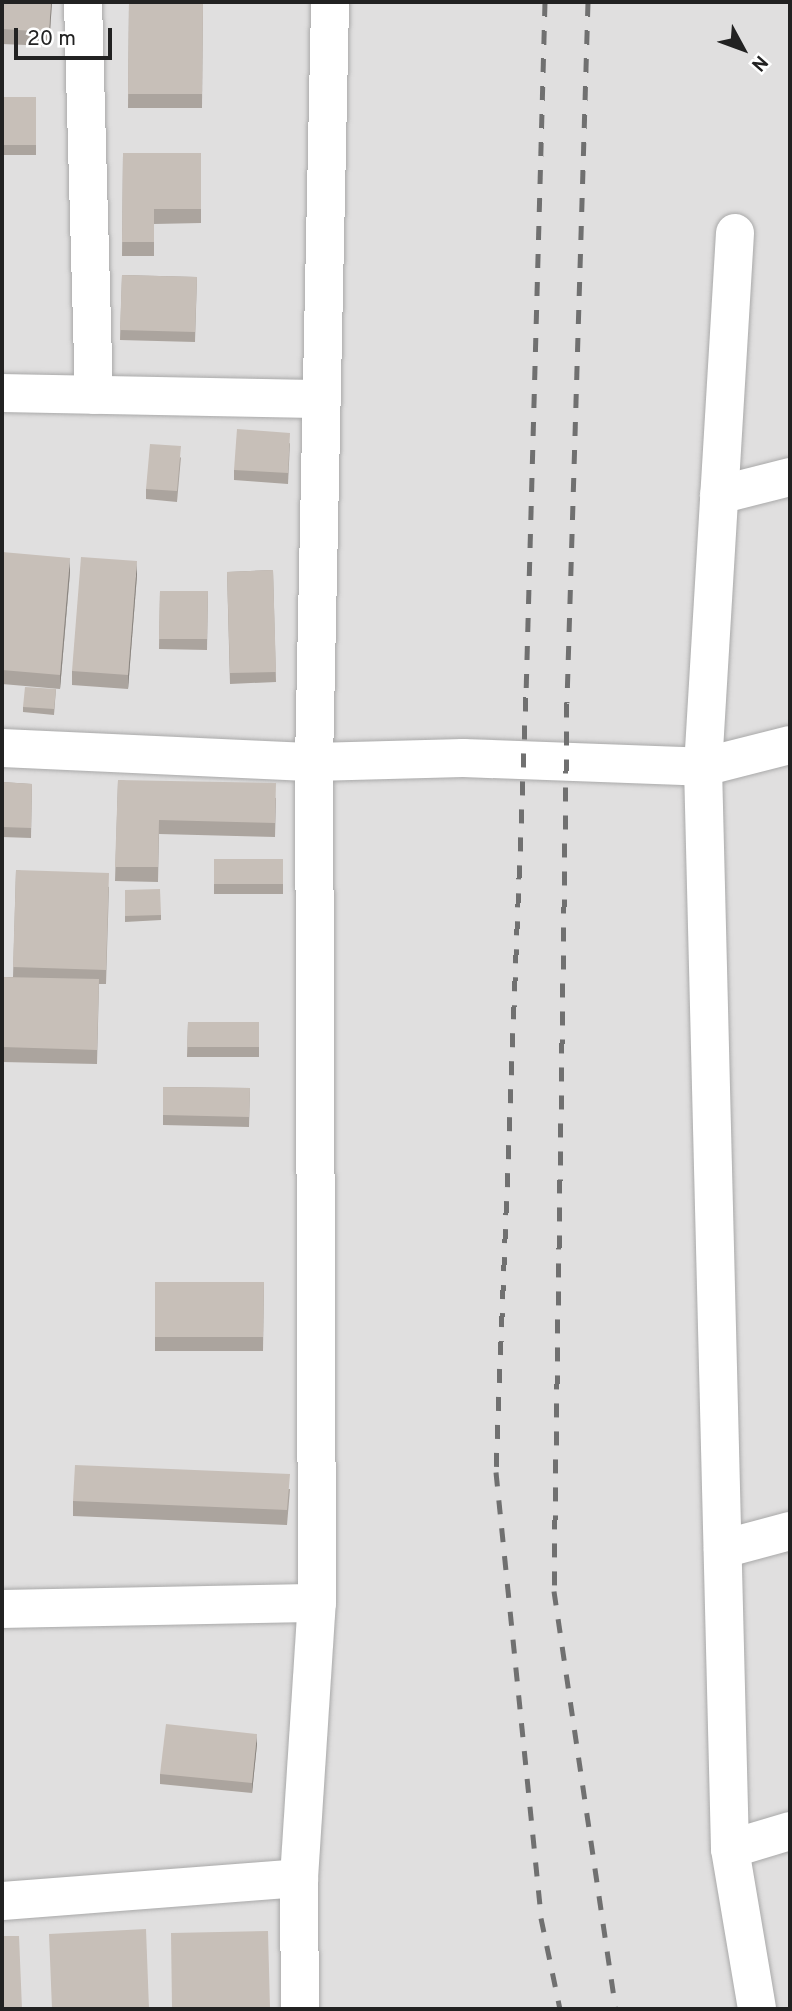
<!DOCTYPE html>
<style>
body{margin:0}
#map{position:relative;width:792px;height:2011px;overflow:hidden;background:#f2efe9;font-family:Overpass,sans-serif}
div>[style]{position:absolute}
.residential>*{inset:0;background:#e0dfdf}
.roads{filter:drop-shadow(0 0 2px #a9a9a9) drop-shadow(0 0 2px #a9a9a9)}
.street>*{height:38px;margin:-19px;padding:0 19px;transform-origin:19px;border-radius:19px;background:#fff}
.rail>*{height:5px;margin-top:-2.5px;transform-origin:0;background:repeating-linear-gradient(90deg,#707070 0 14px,transparent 0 28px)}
.wall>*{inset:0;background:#aba49e}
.shaded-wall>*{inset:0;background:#8b8681}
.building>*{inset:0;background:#c7bfb8}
span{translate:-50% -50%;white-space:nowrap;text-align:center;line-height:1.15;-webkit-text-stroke:5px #fff;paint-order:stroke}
.frame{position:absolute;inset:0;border:4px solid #222;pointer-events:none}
.north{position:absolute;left:708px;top:14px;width:70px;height:70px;-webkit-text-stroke:5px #fff;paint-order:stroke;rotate:131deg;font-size:19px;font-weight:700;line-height:28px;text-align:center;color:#222}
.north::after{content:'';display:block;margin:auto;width:24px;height:32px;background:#222;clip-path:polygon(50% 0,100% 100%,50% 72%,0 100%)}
.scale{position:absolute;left:14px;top:28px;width:98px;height:32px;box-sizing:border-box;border:4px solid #222;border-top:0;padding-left:9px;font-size:21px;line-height:24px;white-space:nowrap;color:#222;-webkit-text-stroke:5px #fff;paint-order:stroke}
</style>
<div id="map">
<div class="residential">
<i style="clip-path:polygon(2px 2px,790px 2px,790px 2009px,2px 2009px)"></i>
</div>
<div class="roads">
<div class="street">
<i style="left:83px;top:2px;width:393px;rotate:88.4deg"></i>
<i style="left:735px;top:233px;width:535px;rotate:93.43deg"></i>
<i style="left:703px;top:767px;width:1082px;rotate:88.57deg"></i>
<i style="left:730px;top:1849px;width:162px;rotate:80.4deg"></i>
<i style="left:2px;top:393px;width:320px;rotate:1.1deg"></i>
<i style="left:719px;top:495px;width:73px;rotate:-14.2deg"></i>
<i style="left:2px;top:748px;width:312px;rotate:2.6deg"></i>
<i style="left:314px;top:762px;width:149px;rotate:-1.5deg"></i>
<i style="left:463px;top:758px;width:240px;rotate:2.1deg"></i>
<i style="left:703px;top:767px;width:90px;rotate:-14.2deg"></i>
<i style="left:723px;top:1549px;width:69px;rotate:-15deg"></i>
<i style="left:2px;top:1609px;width:315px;rotate:-1.1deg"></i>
<i style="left:730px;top:1849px;width:63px;rotate:-16.7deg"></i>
<i style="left:299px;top:1878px;width:131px;rotate:89.6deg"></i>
<i style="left:2px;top:1901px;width:298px;rotate:-4.4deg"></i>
<i style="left:299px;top:1878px;width:276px;rotate:-86.3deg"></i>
<i style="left:317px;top:1603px;width:841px;rotate:-90.2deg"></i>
<i style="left:314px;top:762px;width:760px;rotate:-88.79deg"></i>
</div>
</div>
<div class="rail">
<i style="left:545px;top:2px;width:695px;rotate:91.57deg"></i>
<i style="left:526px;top:697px;width:776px;rotate:92.22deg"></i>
<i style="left:496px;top:1472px;width:448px;rotate:84.2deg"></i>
<i style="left:541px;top:1918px;width:93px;rotate:78.2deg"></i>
<i style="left:588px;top:2px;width:701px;rotate:91.72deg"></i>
<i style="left:567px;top:703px;width:888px;rotate:90.84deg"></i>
<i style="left:554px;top:1591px;width:423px;rotate:81.6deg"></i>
</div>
<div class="wall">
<i style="clip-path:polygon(2px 2px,52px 2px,49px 46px,2px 44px)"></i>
<i style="clip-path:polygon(129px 2px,203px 2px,202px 108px,128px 108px)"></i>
<i style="clip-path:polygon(2px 97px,36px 97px,36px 155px,2px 155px)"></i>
<i style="clip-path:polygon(123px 153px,201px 153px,201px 223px,154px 224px,154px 256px,122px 256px)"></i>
<i style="clip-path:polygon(122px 275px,197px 277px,195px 342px,120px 340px)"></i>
<i style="clip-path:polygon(290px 443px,288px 484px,234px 480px,234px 470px)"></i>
<i style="clip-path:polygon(181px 457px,177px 502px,146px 499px,146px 489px)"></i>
<i style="clip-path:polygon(2px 552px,70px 572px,60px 689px,2px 684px)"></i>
<i style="clip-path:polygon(273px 570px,276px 682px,230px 684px,227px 572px)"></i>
<i style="clip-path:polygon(137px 575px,128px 689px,72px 685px,72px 671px)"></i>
<i style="clip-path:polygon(160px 591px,208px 591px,207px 650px,159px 649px)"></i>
<i style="clip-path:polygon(56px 689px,54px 715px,23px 712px,23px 707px)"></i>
<i style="clip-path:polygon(118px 780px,276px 798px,275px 837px,159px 834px,158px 882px,115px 881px)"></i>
<i style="clip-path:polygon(2px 782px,32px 784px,31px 838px,2px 837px)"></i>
<i style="clip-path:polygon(214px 859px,283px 859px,283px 894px,214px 894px)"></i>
<i style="clip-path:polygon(16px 870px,109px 887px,106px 984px,99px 984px,97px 1064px,2px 1062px,2px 977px,13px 977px)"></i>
<i style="clip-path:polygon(125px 890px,161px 915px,161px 920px,125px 922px)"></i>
<i style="clip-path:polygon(188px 1022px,259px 1022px,259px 1057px,187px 1057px)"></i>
<i style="clip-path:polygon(163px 1087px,250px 1088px,249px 1127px,163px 1125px)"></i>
<i style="clip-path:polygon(155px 1282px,264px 1282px,263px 1351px,155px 1351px)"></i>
<i style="clip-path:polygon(290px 1489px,287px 1525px,73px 1516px,73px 1501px)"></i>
<i style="clip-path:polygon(257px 1744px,252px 1793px,160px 1784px,160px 1774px)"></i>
</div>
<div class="shaded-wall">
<i style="clip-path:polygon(51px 2px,52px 2px,49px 46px,49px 32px)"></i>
<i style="clip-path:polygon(70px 558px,70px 572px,60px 689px,60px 675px)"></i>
<i style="clip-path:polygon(137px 561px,137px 575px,128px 689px,128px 675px)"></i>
<i style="clip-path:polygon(257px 1734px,257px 1744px,252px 1793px,252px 1783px)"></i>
</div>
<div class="building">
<i style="clip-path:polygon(2px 2px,51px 2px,49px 32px,2px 29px)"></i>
<i style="clip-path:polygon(129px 2px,203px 2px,202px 94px,128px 94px)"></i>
<i style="clip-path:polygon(2px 97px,36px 97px,36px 145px,2px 145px)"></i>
<i style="clip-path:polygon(123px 153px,201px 153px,201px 209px,154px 209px,154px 242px,122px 242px)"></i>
<i style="clip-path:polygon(122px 275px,197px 277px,195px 332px,120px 330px)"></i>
<i style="clip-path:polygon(237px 429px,290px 433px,288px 473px,234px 470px)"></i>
<i style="clip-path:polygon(150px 444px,181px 446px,177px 491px,146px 489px)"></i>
<i style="clip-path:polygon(2px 552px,70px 558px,60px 675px,2px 670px)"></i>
<i style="clip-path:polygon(81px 557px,137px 561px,128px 675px,72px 671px)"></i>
<i style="clip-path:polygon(273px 570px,276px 672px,230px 673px,227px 572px)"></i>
<i style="clip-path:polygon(160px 591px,208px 591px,207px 639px,159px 639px)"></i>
<i style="clip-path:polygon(25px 687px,56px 689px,54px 709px,23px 707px)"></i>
<i style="clip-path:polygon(118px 780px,276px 783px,275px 823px,159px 820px,158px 867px,115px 867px)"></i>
<i style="clip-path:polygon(2px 782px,32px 784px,31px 828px,2px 827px)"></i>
<i style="clip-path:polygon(214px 859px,283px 859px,283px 884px,214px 884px)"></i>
<i style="clip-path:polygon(16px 870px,109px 873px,106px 970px,13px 967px)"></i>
<i style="clip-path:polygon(160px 889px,161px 915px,125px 916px,125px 890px)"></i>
<i style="clip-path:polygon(2px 977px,99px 979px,97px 1050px,2px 1047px)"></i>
<i style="clip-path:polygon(188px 1022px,259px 1022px,259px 1047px,187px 1047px)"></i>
<i style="clip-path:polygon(163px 1087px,250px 1088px,249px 1117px,163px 1115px)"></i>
<i style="clip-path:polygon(155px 1282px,264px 1282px,263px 1337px,155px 1337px)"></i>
<i style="clip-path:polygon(75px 1465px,290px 1474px,287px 1510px,73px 1501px)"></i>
<i style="clip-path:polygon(166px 1724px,257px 1734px,252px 1783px,160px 1774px)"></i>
<i style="clip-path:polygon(146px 1929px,149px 2009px,52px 2009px,49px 1934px)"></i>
<i style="clip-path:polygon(268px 1931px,270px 2009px,172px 2009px,171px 1933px)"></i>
<i style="clip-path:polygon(2px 1936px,19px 1936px,22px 2009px,2px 2009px)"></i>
</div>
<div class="frame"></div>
<div class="north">N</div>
<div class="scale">20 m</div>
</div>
